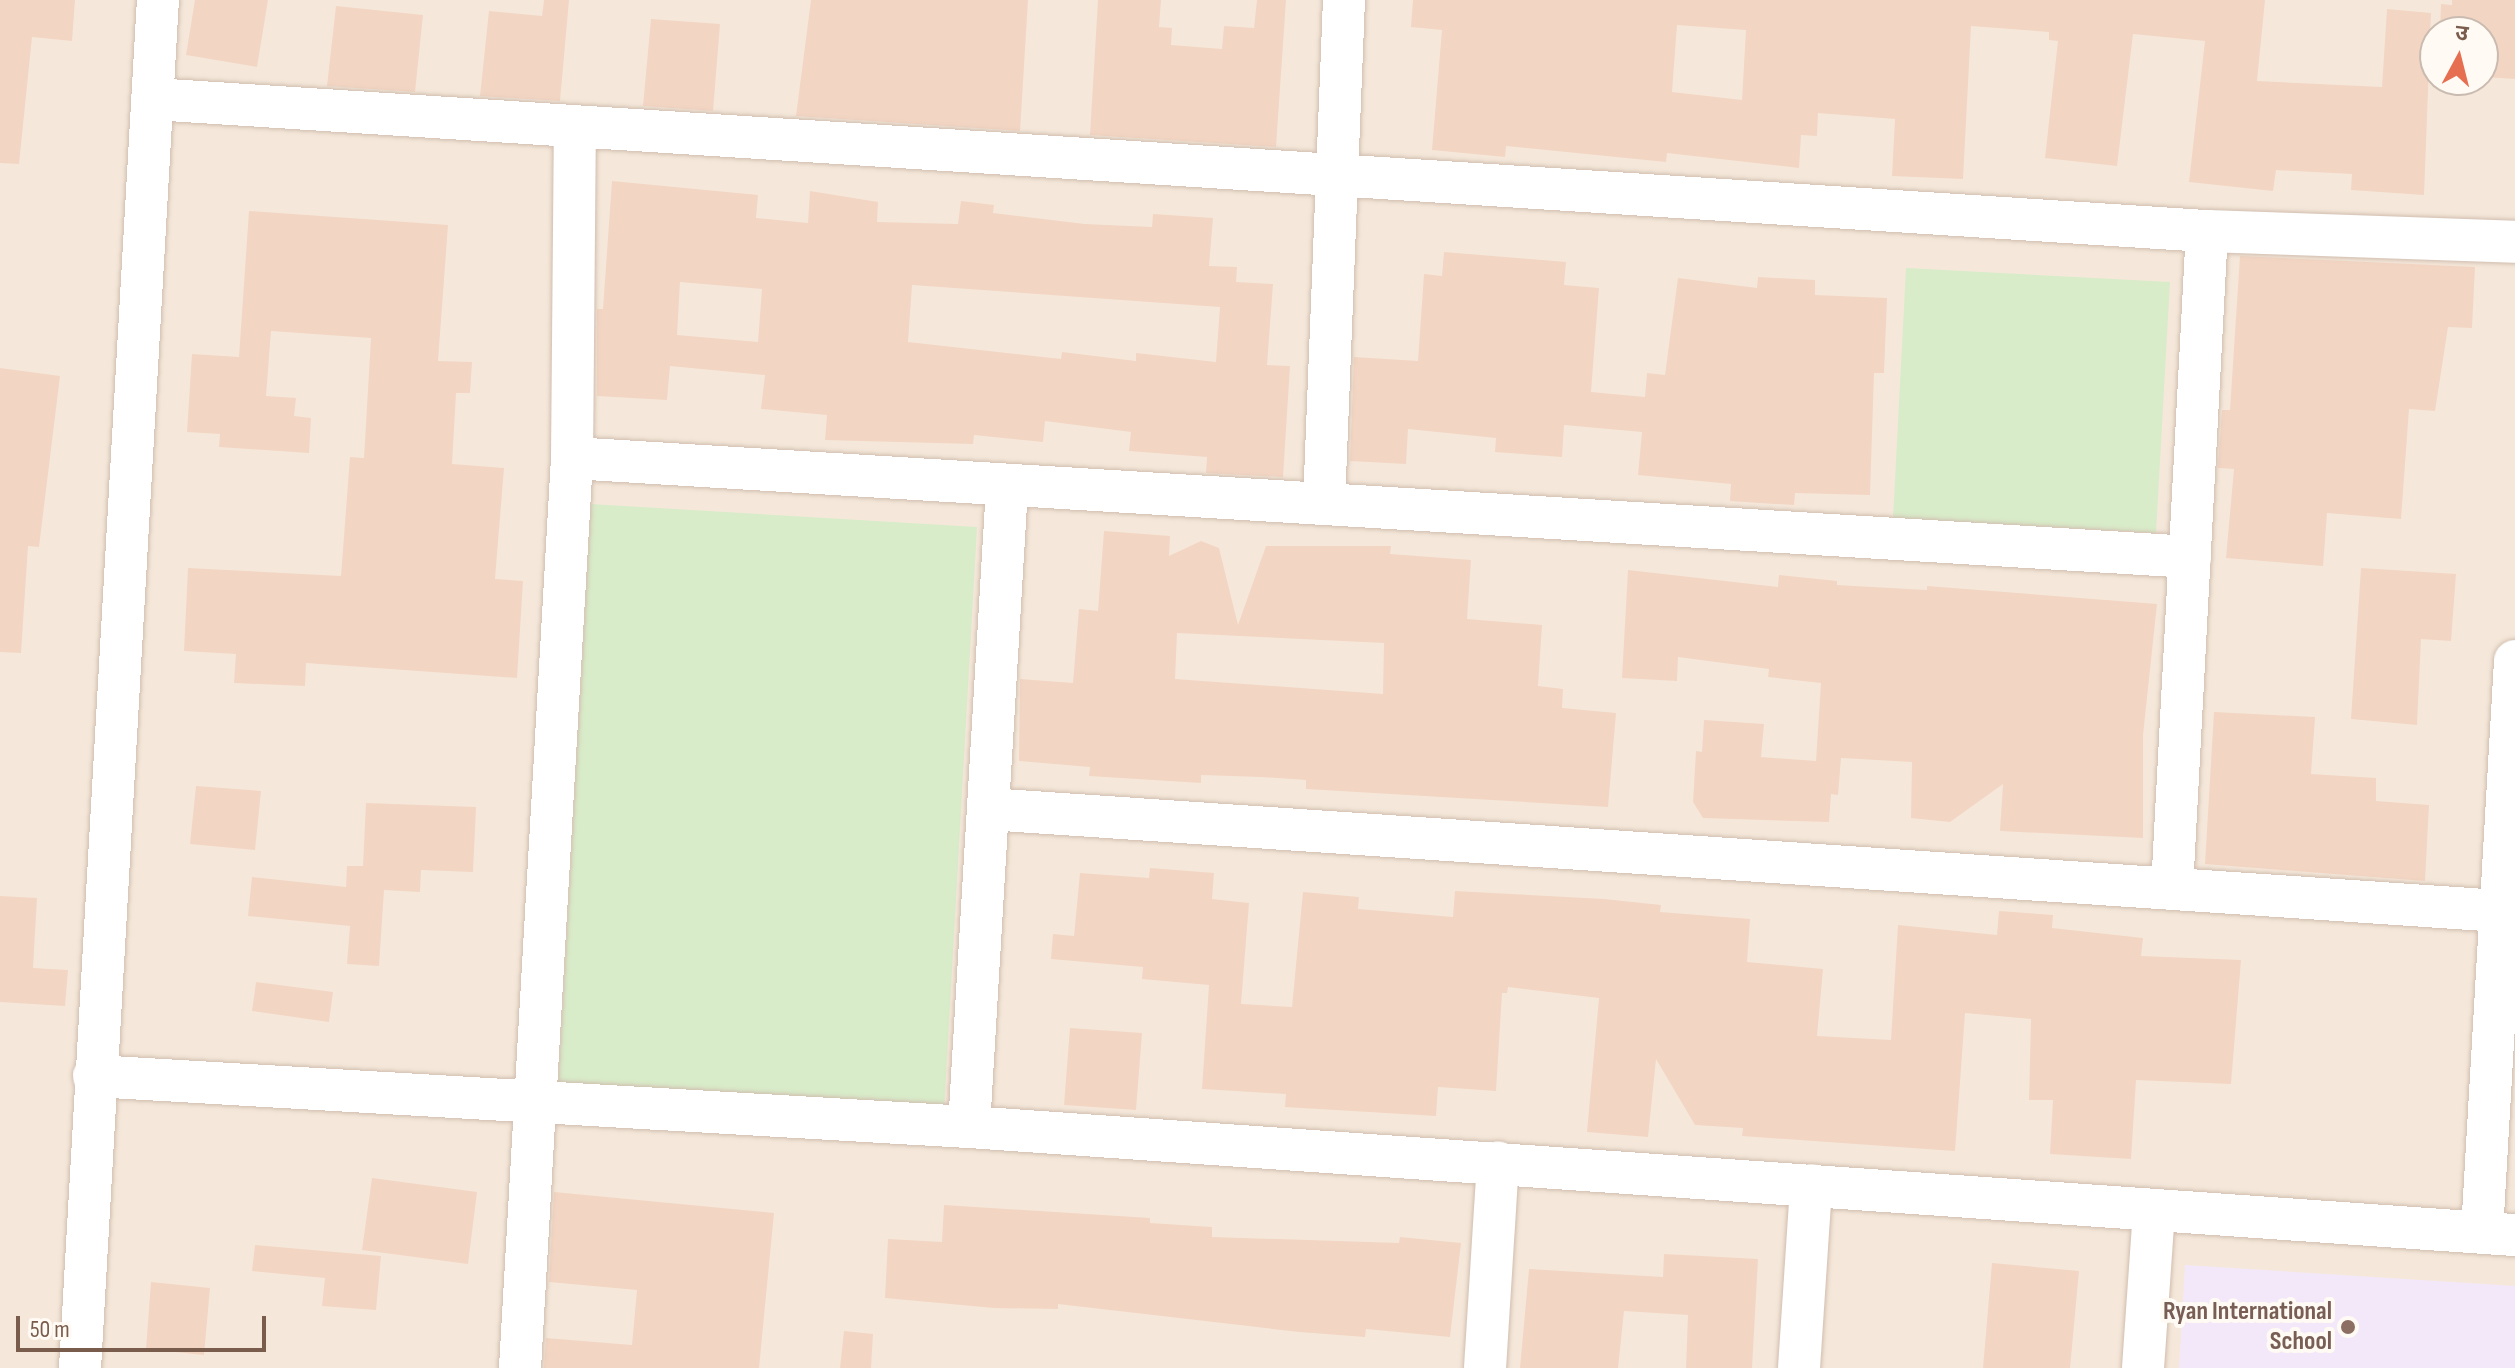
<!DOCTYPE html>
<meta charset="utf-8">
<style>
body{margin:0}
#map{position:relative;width:2515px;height:1368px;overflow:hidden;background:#fdf6ec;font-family:"Sofia Sans Condensed","Noto Sans Devanagari",sans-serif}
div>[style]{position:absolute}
.residential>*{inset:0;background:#f5e8da}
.education>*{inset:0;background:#f3e8fa}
.green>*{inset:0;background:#d8ecc9}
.building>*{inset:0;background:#f3d5c3}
.roads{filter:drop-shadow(0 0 2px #d1beb0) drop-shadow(0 0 2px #d1beb0)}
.minor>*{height:42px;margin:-21px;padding:0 21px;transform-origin:21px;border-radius:21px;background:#fff}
.dots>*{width:22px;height:22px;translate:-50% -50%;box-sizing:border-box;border:4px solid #fffaf3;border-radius:50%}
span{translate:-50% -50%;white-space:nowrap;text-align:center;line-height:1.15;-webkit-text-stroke:8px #fffaf3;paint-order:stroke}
.education-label{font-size:26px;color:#785e54;font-weight:700}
.right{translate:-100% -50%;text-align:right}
.north{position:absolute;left:2419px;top:16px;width:80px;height:80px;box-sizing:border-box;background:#fffaf3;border:2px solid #cabbb1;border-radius:50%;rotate:7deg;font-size:22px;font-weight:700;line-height:32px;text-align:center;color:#7a5c4d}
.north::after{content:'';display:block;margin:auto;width:28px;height:36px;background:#e76f51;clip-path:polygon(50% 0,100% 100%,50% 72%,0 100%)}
.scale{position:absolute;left:16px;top:1316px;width:250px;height:36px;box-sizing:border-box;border:4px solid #7a5c4d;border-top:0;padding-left:10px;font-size:24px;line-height:28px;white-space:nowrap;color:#7a5c4d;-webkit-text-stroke:6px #fffaf3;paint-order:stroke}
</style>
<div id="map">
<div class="residential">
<i style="clip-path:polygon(evenodd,0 0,2515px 0,2515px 1368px,0 1368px,0 0,2435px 32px,2483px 32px,2483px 80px,2435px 80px,2435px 32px)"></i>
</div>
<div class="education">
<i style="clip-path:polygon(2185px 1265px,2515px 1286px,2515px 1368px,2179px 1368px)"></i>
</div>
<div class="green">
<i style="clip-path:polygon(1906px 268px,2170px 282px,2156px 533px,1893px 518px)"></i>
<i style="clip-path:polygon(591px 504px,977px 527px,944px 1111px,558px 1089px)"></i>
</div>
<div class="building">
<i style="clip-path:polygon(0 0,75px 0,72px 41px,32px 37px,19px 164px,0 163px)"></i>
<i style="clip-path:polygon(195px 0,268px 0,257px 67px,186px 55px)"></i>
<i style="clip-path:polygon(544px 0,569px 0,560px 101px,480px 96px,489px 11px,542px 16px)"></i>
<i style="clip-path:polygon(811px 0,1028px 0,1020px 131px,796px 116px)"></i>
<i style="clip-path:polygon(1098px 0,1161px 0,1159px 27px,1172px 28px,1171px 45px,1222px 49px,1224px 26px,1254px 28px,1257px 0,1286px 0,1276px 147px,1090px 135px)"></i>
<i style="clip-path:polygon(evenodd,1413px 0,2265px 0,2257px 81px,2382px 87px,2387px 9px,2431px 13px,2424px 195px,2351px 190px,2352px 174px,2276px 170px,2273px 191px,2189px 182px,2205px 41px,2133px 34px,2117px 166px,2045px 158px,2058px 41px,2049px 40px,2049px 32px,1971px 26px,1963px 179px,1892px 176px,1895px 119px,1818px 113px,1817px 136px,1801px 135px,1799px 168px,1667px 153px,1666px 162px,1506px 146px,1505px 157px,1432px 150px,1442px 30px,1411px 27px,1413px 0,1677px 25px,1746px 30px,1742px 100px,1672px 92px,1677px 25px)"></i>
<i style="clip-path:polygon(2452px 0,2515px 0,2515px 79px,2483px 77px,2483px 32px,2440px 32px,2441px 4px,2452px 5px)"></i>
<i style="clip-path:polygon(336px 6px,423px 15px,415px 92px,327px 86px)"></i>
<i style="clip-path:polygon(651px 19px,720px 24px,713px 111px,643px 106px)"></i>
<i style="clip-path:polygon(evenodd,612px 181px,758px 195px,756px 218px,808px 223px,810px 191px,878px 202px,877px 222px,958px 224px,961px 201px,994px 205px,993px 213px,1085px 224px,1152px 227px,1153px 214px,1213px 218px,1209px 266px,1237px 267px,1236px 282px,1273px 284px,1267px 365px,1290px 366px,1283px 477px,1206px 473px,1207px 457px,1129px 451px,1131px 432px,1045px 421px,1043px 442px,974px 435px,973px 444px,825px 440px,827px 415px,761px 409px,765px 375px,670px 366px,667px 400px,597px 396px,597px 309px,603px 309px,612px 181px,680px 282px,762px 289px,758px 342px,677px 335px,680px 282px,612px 181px,912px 285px,1220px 307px,1216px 362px,1136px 353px,1136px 361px,1062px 352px,1061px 359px,908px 342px,912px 285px)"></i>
<i style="clip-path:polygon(249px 211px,448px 225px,438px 361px,472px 362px,470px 393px,456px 393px,452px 464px,504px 468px,495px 579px,523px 581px,517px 678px,306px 663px,305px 686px,234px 683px,236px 654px,184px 651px,188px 568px,341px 576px,350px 457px,364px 458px,371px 338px,271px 331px,266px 396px,296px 398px,294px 416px,311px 418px,309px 453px,219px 447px,220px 434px,187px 432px,192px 354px,239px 357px)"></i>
<i style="clip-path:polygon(1444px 252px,1566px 262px,1564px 285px,1599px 288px,1591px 392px,1645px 397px,1647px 373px,1665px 375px,1678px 278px,1757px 288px,1758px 277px,1815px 280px,1815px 295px,1887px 298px,1884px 373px,1874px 373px,1870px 495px,1795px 493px,1794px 505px,1730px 501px,1731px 484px,1638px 475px,1642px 432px,1564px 425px,1562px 457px,1495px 452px,1496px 438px,1408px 429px,1406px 464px,1350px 461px,1354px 357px,1418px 361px,1424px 274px,1442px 276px)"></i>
<i style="clip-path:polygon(2240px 256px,2475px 267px,2472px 328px,2448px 327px,2435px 411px,2409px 409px,2401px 519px,2327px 513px,2323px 566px,2226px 558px,2234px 469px,2218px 468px,2222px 410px,2230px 410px)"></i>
<i style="clip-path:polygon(0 368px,60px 376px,39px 547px,28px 546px,21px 653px,0 652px)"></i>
<i style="clip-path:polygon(evenodd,1104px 531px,1170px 536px,1169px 556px,1201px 541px,1219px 548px,1238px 625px,1266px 546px,1391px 546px,1390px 554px,1471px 560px,1467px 619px,1542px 625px,1538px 686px,1563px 689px,1562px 708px,1616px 713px,1608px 807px,1306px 789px,1306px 780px,1261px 777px,1201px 775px,1201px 783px,1089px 776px,1090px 767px,1019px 761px,1020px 679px,1073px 683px,1079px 609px,1098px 611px,1104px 531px,1177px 633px,1384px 643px,1383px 694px,1175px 679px,1177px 633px)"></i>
<i style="clip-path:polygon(2361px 568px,2456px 574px,2451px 641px,2421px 639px,2417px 725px,2351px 719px)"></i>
<i style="clip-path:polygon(1628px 570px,1778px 587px,1779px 575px,1837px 581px,1837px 585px,1927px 590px,1927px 586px,2157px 604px,2143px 735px,2143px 838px,2000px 831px,2003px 784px,1950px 822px,1911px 818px,1912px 762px,1841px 758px,1838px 795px,1831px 794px,1829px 822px,1703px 818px,1693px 802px,1696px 751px,1702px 752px,1704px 720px,1764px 724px,1761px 757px,1816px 761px,1821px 683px,1768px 677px,1769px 669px,1678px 657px,1677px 681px,1622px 678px)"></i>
<i style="clip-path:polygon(2214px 712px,2315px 717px,2311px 774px,2376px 778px,2376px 801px,2429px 805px,2425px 881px,2205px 864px)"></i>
<i style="clip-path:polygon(196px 786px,261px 791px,255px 850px,190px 844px)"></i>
<i style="clip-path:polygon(366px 803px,476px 807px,473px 872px,421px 870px,420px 892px,384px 890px,379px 966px,347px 964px,350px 926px,248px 916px,252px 877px,346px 887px,347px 866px,363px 866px)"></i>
<i style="clip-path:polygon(1150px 868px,1214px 873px,1212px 899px,1249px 903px,1241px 1004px,1292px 1007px,1303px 892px,1359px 897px,1358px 909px,1453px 917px,1455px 891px,1604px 899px,1661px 905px,1660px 912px,1750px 919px,1747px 962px,1823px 969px,1817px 1036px,1891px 1040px,1898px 925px,1997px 935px,1999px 911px,2053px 915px,2052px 928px,2143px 938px,2141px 956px,2241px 960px,2231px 1084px,2136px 1080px,2131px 1159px,2050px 1154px,2053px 1100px,2029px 1100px,2031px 1019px,1965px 1013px,1955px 1151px,1742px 1136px,1743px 1128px,1695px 1125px,1656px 1059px,1648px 1137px,1587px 1132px,1599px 998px,1508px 987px,1507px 993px,1502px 993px,1496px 1091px,1438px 1087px,1436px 1116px,1285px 1107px,1286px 1094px,1202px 1089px,1209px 985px,1142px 979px,1143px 967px,1051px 959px,1053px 934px,1074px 936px,1080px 873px,1149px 878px)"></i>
<i style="clip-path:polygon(0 896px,37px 898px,33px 968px,68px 970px,65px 1006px,0 1002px)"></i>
<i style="clip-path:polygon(256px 982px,333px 992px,329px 1022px,252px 1011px)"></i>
<i style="clip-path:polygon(1070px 1028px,1142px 1033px,1136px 1110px,1064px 1105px)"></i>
<i style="clip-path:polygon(372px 1178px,477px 1192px,468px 1264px,362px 1250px)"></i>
<i style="clip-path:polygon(554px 1192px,774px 1213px,759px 1368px,544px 1368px,546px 1338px,632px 1345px,637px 1290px,549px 1282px)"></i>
<i style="clip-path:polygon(944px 1205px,1150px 1218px,1150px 1223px,1212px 1227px,1212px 1237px,1399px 1243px,1400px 1237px,1461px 1243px,1450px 1337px,1366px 1329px,1365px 1337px,1299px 1332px,1058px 1304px,1058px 1309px,994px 1308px,885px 1298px,888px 1239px,942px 1242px)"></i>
<i style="clip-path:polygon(255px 1245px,381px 1256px,376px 1310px,322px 1306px,325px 1278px,252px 1271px)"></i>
<i style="clip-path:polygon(1664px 1254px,1758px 1259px,1752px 1368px,1686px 1368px,1688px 1315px,1624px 1311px,1618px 1368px,1520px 1368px,1529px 1269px,1663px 1277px)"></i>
<i style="clip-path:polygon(1992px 1263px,2079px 1271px,2070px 1368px,1983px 1368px)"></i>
<i style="clip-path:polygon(151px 1282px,210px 1288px,204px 1355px,146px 1349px)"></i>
<i style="clip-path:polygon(844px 1331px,873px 1334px,871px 1368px,840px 1368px)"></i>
</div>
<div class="roads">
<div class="minor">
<i style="left:153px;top:99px;width:2058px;rotate:3.68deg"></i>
<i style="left:2207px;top:231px;width:308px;rotate:2deg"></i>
<i style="left:572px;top:458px;width:1621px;rotate:3.5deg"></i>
<i style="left:1324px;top:504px;width:504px;rotate:-87.73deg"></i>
<i style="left:988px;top:809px;width:1515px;rotate:3.86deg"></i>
<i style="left:2172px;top:889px;width:659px;rotate:-86.96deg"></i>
<i style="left:94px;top:1076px;width:876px;rotate:3.34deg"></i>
<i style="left:969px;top:1127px;width:1550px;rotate:4deg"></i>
<i style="left:969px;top:1127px;width:640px;rotate:-86.6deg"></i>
<i style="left:2482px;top:1232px;width:572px;rotate:-86.69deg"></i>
<i style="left:80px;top:1368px;width:1370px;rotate:-86.74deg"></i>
<i style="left:520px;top:1368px;width:911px;rotate:-86.73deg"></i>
<i style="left:572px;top:458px;width:328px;rotate:-89.5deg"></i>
<i style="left:1485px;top:1368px;width:206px;rotate:-86.4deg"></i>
<i style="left:1799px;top:1368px;width:183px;rotate:-86.2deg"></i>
<i style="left:2143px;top:1368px;width:157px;rotate:-86deg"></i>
</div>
</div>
<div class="dots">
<i style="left:2348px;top:1327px;background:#8d6e63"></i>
</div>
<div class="education-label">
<span class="right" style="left:2332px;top:1327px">Ryan International<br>School</span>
</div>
<div class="north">उ</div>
<div class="scale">50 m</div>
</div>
